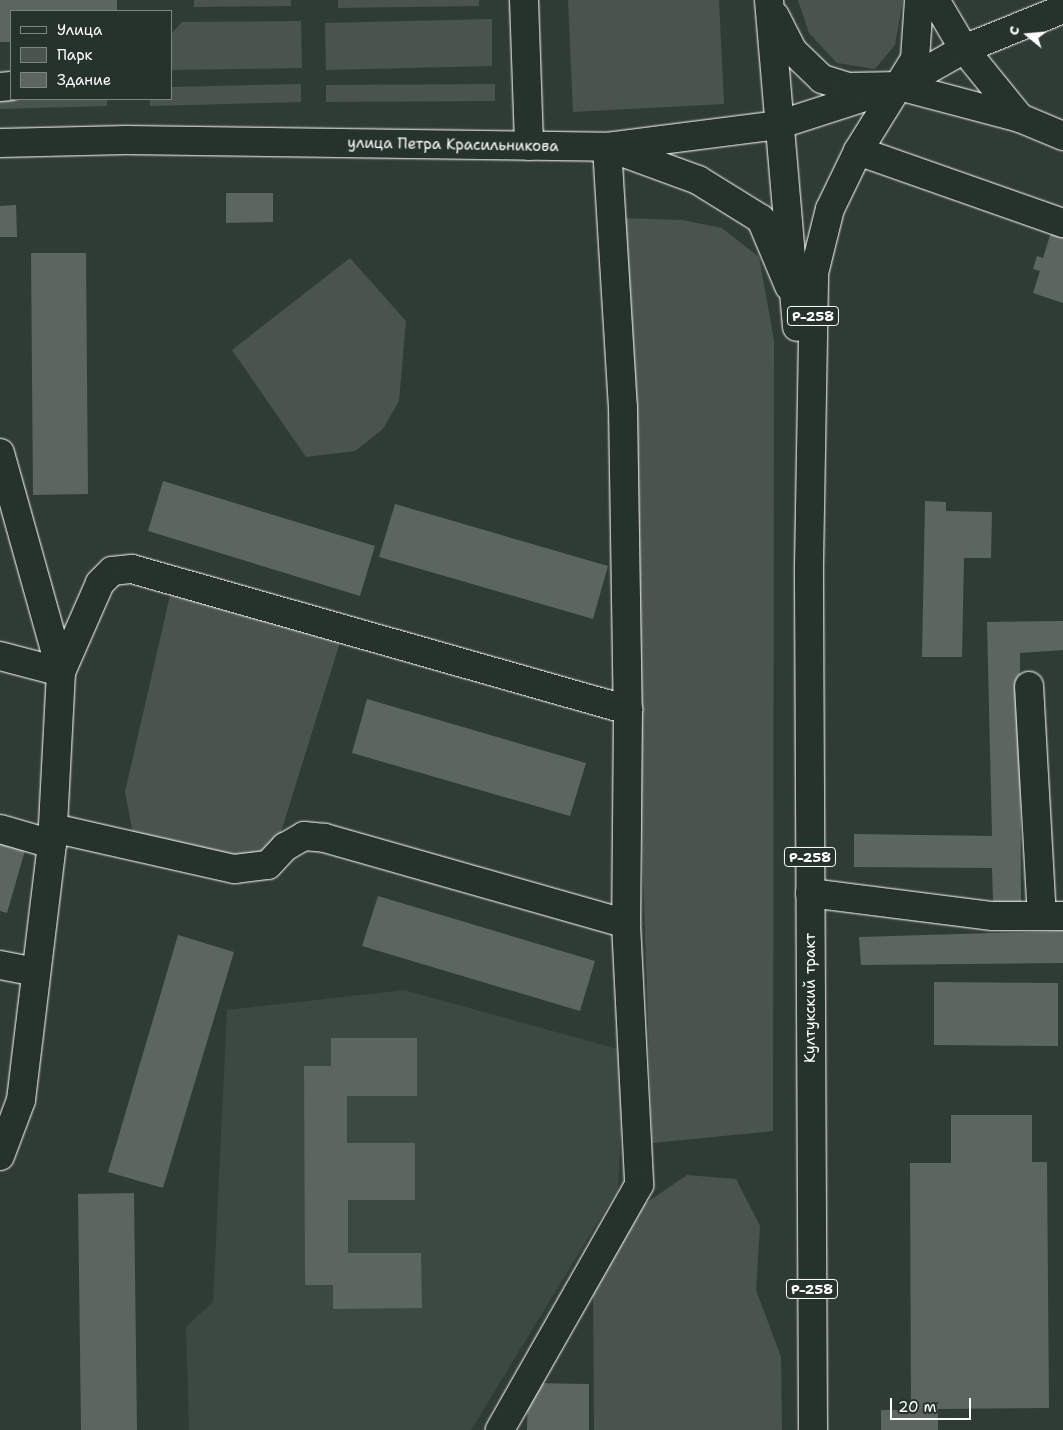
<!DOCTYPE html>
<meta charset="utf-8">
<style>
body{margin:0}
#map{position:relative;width:1063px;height:1430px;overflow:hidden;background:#2f3b35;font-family:"Shantell Sans",sans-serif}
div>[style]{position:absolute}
.built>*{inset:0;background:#3c4842}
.green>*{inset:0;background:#4a544f}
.building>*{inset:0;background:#5b6661}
.roads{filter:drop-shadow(0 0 1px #fff) drop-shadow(0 0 1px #fff)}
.minor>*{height:28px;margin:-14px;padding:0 14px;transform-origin:14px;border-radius:14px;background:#26332d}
.major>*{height:28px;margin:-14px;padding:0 14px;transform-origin:14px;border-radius:14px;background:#26332d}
span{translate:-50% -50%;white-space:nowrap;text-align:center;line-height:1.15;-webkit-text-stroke:4px #26332d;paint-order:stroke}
.shield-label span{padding:1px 4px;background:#26332d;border:1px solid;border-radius:4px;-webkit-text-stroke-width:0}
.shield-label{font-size:14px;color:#fff;font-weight:700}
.street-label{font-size:15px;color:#fff}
.legend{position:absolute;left:10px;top:10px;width:162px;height:90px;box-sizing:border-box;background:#26332d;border:1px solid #7d8581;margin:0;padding:6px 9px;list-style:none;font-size:15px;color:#fff}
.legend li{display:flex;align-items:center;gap:10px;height:25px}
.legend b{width:25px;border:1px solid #7d8581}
.north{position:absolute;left:1003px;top:10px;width:50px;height:50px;-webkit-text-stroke:4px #26332d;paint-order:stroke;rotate:287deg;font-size:14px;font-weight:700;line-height:20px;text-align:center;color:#fff}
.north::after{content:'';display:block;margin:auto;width:18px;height:22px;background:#fff;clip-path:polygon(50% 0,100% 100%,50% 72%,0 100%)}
.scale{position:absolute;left:890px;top:1398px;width:81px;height:22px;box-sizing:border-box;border:2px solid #fff;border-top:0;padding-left:6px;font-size:15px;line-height:18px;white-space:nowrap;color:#fff;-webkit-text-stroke:4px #26332d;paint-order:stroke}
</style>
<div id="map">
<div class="built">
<i style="clip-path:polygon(404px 990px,625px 1051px,618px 1189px,471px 1430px,189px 1430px,186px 1327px,213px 1302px,227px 1010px)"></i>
</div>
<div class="green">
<i style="clip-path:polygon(194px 0,291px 0,291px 6px,194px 7px)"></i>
<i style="clip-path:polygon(338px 0,479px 0,479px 6px,338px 8px)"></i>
<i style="clip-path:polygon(568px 0,719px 0,724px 104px,573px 112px)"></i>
<i style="clip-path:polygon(798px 0,903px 0,895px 45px,875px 69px,837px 63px,809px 33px)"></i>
<i style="clip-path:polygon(492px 19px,492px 66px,326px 70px,325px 23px)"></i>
<i style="clip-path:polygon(301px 21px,302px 68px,171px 70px,171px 34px,182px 22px)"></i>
<i style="clip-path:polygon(301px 84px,301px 102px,150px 106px,150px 99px,171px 99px,171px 87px)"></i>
<i style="clip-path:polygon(495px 84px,495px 101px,326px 102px,326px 85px)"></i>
<i style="clip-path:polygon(0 90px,11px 99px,107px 99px,107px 106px,0 109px)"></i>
<i style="clip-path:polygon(621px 218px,682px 220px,722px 228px,759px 257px,774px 340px,773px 1131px,652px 1143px)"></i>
<i style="clip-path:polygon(350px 258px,406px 321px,399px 401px,383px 429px,355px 451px,306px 457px,232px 350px)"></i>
<i style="clip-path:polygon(171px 591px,341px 639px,276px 848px,246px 864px,133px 834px,125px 792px)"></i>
<i style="clip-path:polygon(687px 1175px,736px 1179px,760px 1226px,756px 1290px,781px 1357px,782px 1430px,594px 1430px,593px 1288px,636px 1210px)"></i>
</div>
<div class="building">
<i style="clip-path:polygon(0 0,117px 0,117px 11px,11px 11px,11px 42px,0 42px)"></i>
<i style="clip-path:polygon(226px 193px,273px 193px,273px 222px,226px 223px)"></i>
<i style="clip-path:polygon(16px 205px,17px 237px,0 237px,0 206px)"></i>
<i style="clip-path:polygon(1051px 232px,1063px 236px,1063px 303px,1033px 293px,1040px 271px,1033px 269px,1037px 256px,1043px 258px)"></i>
<i style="clip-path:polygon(31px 253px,86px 253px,88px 494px,33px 495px)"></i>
<i style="clip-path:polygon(163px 481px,375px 546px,360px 596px,148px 531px)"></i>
<i style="clip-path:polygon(925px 501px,946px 502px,946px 511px,992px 512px,991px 558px,964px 558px,962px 657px,922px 657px)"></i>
<i style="clip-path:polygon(395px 504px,608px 566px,593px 619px,379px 557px)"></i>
<i style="clip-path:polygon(1063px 621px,1063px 650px,1020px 653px,1021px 903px,993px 902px,992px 868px,854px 867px,854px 834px,992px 836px,987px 622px)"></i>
<i style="clip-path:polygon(367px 699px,586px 763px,570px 816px,352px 753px)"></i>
<i style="clip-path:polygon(0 840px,26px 847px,7px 913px,0 911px)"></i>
<i style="clip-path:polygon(378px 896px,595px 961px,580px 1011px,362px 946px)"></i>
<i style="clip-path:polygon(1063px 931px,1063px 963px,861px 965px,859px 937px)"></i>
<i style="clip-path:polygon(178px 935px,234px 952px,163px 1188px,108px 1172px)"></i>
<i style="clip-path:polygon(934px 982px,1058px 983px,1058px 1046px,934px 1045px)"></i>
<i style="clip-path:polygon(331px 1038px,417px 1038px,417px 1096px,347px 1096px,347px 1143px,415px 1143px,415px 1200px,348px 1200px,348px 1253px,421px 1253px,422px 1308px,333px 1309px,333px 1285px,305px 1285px,304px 1066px,331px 1066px)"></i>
<i style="clip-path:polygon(951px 1115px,1032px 1115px,1032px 1162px,1047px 1162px,1049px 1408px,938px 1409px,938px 1430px,881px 1430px,881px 1410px,911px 1410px,910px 1163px,951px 1163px)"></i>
<i style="clip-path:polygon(134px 1193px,137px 1430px,81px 1430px,78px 1194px)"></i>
<i style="clip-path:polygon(528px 1383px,589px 1384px,589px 1430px,527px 1430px)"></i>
</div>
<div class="roads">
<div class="minor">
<i style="left:524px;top:0;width:146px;rotate:88deg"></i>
<i style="left:935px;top:0;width:57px;rotate:59.4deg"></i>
<i style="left:964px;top:49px;width:89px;rotate:50.9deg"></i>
<i style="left:899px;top:86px;width:125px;rotate:14.8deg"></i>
<i style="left:1020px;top:118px;width:47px;rotate:22.7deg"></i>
<i style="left:0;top:87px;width:11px;rotate:-5deg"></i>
<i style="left:0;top:143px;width:126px;rotate:-1.4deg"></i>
<i style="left:126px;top:140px;width:481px;rotate:0.8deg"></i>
<i style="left:607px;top:147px;width:172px;rotate:-7.3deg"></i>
<i style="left:778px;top:125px;width:127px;rotate:-17.9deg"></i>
<i style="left:899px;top:86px;width:75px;rotate:-29.6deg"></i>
<i style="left:964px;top:49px;width:107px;rotate:-22deg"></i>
<i style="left:607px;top:147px;width:260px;rotate:86.5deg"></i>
<i style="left:623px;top:407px;width:303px;rotate:89.1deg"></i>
<i style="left:611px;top:148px;width:93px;rotate:20.2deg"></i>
<i style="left:698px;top:180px;width:74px;rotate:31.8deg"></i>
<i style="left:761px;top:219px;width:73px;rotate:67.3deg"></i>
<i style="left:858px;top:151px;width:217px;rotate:19.4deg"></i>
<i style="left:0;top:453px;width:227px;rotate:74.4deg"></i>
<i style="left:0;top:656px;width:63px;rotate:14.7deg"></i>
<i style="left:1029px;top:686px;width:230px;rotate:86.8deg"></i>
<i style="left:53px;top:828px;width:186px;rotate:12.8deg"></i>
<i style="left:234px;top:869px;width:34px;rotate:-7deg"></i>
<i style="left:268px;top:865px;width:25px;rotate:-47deg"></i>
<i style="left:285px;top:847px;width:22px;rotate:-30deg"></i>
<i style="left:304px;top:836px;width:21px;rotate:5deg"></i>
<i style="left:325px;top:838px;width:313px;rotate:15.9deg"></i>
<i style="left:0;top:829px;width:54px;rotate:16.1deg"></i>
<i style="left:810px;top:893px;width:184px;rotate:7.2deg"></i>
<i style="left:993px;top:916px;width:70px"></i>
<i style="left:0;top:965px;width:36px;rotate:11deg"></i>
<i style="left:0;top:1156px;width:60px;rotate:-69.4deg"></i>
<i style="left:21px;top:1100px;width:258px;rotate:-83.1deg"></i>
<i style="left:52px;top:844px;width:172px;rotate:-87deg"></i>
<i style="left:61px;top:672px;width:97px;rotate:-66.3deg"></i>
<i style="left:100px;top:583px;width:17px;rotate:-45deg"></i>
<i style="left:112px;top:571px;width:20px;rotate:-6deg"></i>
<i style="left:132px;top:569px;width:516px;rotate:15.87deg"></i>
<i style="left:628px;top:710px;width:214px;rotate:90.5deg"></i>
<i style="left:626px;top:924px;width:261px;rotate:87.1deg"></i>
<i style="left:639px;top:1185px;width:282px;rotate:119.6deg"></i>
</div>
<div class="major">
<i style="left:769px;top:0;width:328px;rotate:85.1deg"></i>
<i style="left:775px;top:16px;width:39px;rotate:63deg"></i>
<i style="left:793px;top:51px;width:40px;rotate:44deg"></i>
<i style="left:822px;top:79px;width:27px;rotate:17deg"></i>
<i style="left:848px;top:87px;width:51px;rotate:-1.1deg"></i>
<i style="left:813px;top:1430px;width:864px;rotate:-90.27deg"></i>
<i style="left:809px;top:566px;width:293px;rotate:-89deg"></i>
<i style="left:814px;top:273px;width:66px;rotate:-76deg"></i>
<i style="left:830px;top:209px;width:64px;rotate:-64.2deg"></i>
<i style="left:858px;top:151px;width:108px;rotate:-58.2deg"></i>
<i style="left:915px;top:59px;width:59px;rotate:-86.1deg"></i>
</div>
</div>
<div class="shield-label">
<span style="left:813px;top:316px">Р-258</span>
<span style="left:810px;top:857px">Р-258</span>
<span style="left:812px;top:1289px">Р-258</span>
</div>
<div class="street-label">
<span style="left:453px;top:145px;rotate:1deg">улица Петра Красильникова</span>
<span style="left:811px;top:998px;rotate:-90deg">Култукский тракт</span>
</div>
<ul class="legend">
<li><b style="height:6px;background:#26332d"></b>Улица</li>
<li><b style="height:14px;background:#4a544f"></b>Парк</li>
<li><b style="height:14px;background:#5b6661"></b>Здание</li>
</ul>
<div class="north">С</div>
<div class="scale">20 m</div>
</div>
